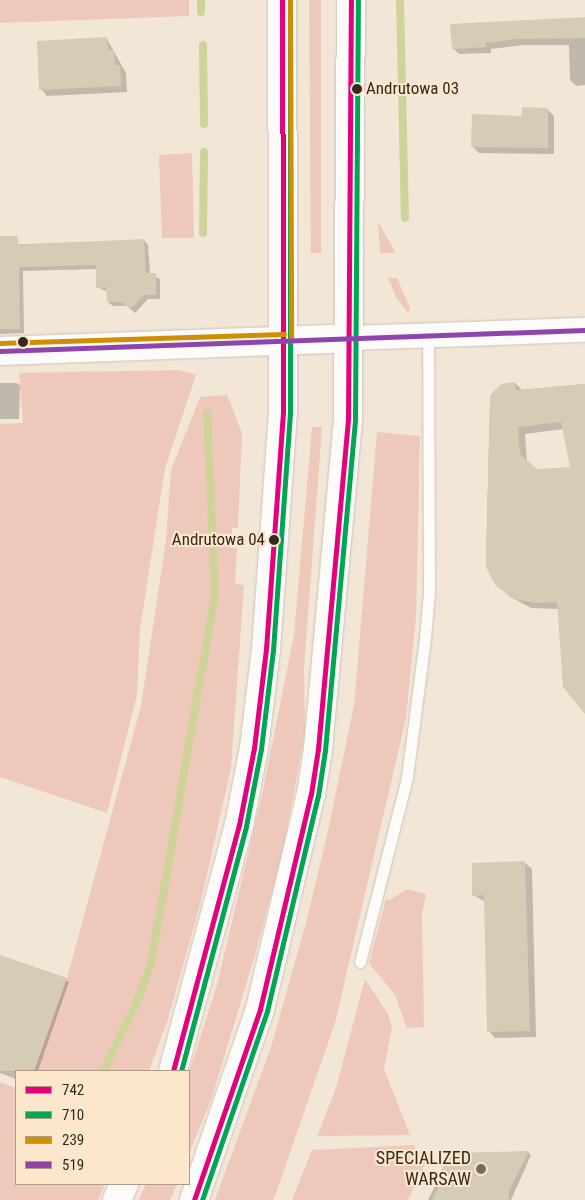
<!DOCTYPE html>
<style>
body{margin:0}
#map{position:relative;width:585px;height:1200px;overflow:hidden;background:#f2e6d7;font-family:"Roboto Condensed",sans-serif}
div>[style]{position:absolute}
.green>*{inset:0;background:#efc8bc}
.shadow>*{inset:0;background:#0003}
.stream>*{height:8px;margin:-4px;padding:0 4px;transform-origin:4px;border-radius:4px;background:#ced499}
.building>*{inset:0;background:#d5ccb6}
.roads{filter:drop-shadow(0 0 1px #ccc3b7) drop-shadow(0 0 1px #ccc3b7)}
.lane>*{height:11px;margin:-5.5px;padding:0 5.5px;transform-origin:5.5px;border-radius:5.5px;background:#fdfbf9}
.street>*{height:24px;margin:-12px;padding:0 12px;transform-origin:12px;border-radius:12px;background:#fdfbf9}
.secondary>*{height:28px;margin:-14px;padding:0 14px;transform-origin:14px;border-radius:14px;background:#fdfbf9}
.bus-1>*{height:5px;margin:-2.5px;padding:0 2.5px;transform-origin:2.5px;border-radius:2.5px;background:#e5007d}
.bus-2>*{height:5px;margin:-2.5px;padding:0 2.5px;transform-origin:2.5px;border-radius:2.5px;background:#00a651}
.bus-3>*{height:5px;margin:-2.5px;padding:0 2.5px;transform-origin:2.5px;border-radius:2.5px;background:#d08d06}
.bus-4>*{height:5px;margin:-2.5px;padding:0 2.5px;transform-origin:2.5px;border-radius:2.5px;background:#8e44ad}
.dots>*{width:14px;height:14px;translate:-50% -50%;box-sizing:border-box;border:2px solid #fde7cc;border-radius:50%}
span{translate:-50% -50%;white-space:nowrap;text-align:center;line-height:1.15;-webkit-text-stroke:4px #fde7cc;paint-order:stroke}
.bus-label{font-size:17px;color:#322a20}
.left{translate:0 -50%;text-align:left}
.right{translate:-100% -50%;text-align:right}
.poi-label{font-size:18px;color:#322a20}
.legend{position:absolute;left:15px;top:1070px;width:175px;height:115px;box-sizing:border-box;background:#fde7cc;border:1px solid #ac9b87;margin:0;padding:6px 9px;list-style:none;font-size:15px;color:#322a20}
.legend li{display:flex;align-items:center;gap:10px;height:25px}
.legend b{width:25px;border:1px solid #ac9b87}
</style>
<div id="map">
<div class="green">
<i style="clip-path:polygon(0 0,189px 0,189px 16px,0 23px)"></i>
<i style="clip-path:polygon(309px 0,321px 0,321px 253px,311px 253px)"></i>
<i style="clip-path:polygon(192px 153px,194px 238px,162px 238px,159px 155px)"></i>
<i style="clip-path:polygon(378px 222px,395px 251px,394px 253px,380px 253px)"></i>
<i style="clip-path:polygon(388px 278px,397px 278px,410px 308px,409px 314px,396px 297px)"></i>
<i style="clip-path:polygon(179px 370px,196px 375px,165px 468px,140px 629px,137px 695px,107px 813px,0 777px,0 424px,23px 423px,19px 373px)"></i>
<i style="clip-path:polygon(227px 395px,242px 433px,238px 528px,232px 528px,231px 548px,237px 548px,235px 584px,244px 585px,231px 768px,201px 901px,168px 1019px,149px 1071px,34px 1071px,67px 978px,141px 706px,166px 540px,171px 470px,200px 397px)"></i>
<i style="clip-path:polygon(312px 427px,322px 427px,304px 669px,305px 733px,283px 850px,255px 955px,212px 1097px,189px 1154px,189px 1073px,217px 985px,262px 795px,294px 635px)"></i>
<i style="clip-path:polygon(377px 432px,420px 436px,416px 617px,406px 718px,335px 1023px,275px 1196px,273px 1200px,215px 1200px,271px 1047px,306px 923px,328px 831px,354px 705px)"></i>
<i style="clip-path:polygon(407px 889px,426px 894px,422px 914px,424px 1027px,407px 1028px,395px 995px,369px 963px,386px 899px,390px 900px)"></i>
<i style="clip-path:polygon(365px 979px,388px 1014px,392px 1027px,384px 1069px,410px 1135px,317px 1136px,336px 1088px)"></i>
<i style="clip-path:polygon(0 1082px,16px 1088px,16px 1184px,105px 1184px,98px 1200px,0 1200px)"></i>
<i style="clip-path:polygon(414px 1145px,420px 1159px,428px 1157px,408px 1200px,292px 1200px,312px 1150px)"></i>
<i style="clip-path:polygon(146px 1184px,177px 1184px,170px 1200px,139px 1200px)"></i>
</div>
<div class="shadow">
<i style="clip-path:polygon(585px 18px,585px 85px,576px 86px,570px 80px,569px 45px,523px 45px,491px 49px,491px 53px,459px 54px,453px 48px)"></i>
<i style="clip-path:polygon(107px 39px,126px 73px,127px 92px,47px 96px,41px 89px)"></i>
<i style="clip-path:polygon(547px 109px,554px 116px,554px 154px,479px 153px,472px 146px,523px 117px)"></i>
<i style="clip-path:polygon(144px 240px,148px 245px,150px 274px,160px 279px,160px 299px,148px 299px,135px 313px,127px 306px,113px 306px,108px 302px,108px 292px,97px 287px,97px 269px,23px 271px,24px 333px,0 334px,0 245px)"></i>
<i style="clip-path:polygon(0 383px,17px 383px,20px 386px,19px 419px,0 419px)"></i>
<i style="clip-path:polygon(evenodd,515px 383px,522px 390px,585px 384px,585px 708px,559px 609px,531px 608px,509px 596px,492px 579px,486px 559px,490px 404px,515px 383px,564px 429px,571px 469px,537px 470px,527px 462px,525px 434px,564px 429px)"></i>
<i style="clip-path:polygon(525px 863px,532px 869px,536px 1037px,495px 1038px,489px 1031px,485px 902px,474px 895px)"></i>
<i style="clip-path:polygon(0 956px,69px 982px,38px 1071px,16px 1071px,16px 1079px,0 1073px)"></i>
<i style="clip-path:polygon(528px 1152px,531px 1155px,511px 1200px,428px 1200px,450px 1155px)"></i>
</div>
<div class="stream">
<i style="left:201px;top:0;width:12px;rotate:90deg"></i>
<i style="left:400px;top:0;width:218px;rotate:88.7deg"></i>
<i style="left:203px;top:45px;width:79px;rotate:89.3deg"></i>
<i style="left:203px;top:233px;width:81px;rotate:-89.3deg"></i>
<i style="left:103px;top:1071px;width:77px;rotate:-63.8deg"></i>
<i style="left:137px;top:1002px;width:40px;rotate:-69.8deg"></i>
<i style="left:151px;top:964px;width:375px;rotate:-80.2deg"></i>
<i style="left:215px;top:594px;width:181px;rotate:-92.5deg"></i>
</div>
<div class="building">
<i style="clip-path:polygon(585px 17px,585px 38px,517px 39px,486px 43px,486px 47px,452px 49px,450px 24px)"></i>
<i style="clip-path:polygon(107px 37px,108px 50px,114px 50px,115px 65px,120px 65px,121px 86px,39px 90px,37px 41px)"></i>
<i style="clip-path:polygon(522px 107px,548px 108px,548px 148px,471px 147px,472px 114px,522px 116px)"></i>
<i style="clip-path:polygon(0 236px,18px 236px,18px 245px,144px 239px,146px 273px,156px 273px,156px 295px,144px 295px,130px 309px,121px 302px,107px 302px,106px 287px,96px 288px,96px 265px,19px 267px,20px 329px,0 329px)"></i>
<i style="clip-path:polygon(evenodd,515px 382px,516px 390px,585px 384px,585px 714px,563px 687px,557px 602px,536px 603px,514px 599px,496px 586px,486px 567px,490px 395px,501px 384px,515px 382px,561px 422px,570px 467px,537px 469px,520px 454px,518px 427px,561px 422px)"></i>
<i style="clip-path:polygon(525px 861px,530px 1031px,487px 1032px,484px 895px,472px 896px,472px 863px)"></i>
<i style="clip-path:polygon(0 955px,67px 978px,34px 1071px,0 1071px)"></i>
<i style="clip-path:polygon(529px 1151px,509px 1191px,509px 1200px,432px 1200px,439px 1187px,434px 1184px,450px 1153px)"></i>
</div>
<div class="roads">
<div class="lane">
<i style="left:360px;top:962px;width:191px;rotate:-75.7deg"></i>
<i style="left:407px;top:777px;width:140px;rotate:-82.6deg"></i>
<i style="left:425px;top:638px;width:46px;rotate:-85deg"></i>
<i style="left:429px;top:592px;width:256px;rotate:-90.2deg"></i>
</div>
<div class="street">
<i style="left:351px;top:338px;width:234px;rotate:-2deg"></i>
</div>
<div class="secondary">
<i style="left:0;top:351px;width:351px;rotate:-2.1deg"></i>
<i style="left:173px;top:1071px;width:255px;rotate:-75deg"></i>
<i style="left:239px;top:825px;width:78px;rotate:-79deg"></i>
<i style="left:254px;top:748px;width:100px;rotate:-83.1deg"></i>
<i style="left:266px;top:649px;width:237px;rotate:-85.9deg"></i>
<i style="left:283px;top:413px;width:413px;rotate:-90.1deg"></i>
<i style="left:117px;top:1200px;width:17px;rotate:-66deg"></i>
<i style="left:194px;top:1200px;width:202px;rotate:-70.9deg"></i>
<i style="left:260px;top:1009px;width:221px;rotate:-76.7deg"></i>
<i style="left:311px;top:794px;width:46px;rotate:-81.2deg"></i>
<i style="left:318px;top:749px;width:331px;rotate:-84.8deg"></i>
<i style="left:348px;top:419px;width:419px;rotate:-89.6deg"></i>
</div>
</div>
<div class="bus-1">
<i style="left:173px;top:1071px;width:255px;rotate:-75deg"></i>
<i style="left:239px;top:825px;width:78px;rotate:-79deg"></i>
<i style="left:254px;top:748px;width:100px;rotate:-83.1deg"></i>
<i style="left:266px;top:649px;width:237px;rotate:-85.9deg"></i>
<i style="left:283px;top:413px;width:413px;rotate:-90.1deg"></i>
<i style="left:194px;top:1200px;width:202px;rotate:-70.9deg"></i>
<i style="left:260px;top:1009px;width:221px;rotate:-76.7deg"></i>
<i style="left:311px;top:794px;width:46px;rotate:-81.2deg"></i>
<i style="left:318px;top:749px;width:331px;rotate:-84.8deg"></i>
<i style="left:348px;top:419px;width:419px;rotate:-89.6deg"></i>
</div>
<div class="bus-2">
<i style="left:181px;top:1071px;width:253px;rotate:-75.1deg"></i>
<i style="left:246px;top:826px;width:78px;rotate:-79deg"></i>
<i style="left:261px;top:749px;width:100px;rotate:-83.1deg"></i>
<i style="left:273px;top:650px;width:238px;rotate:-85.9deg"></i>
<i style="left:290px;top:413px;width:413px;rotate:-90deg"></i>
<i style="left:202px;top:1200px;width:200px;rotate:-71deg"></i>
<i style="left:267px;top:1011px;width:221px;rotate:-76.7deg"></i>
<i style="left:318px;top:796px;width:47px;rotate:-81.3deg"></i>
<i style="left:325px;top:750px;width:332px;rotate:-84.8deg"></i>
<i style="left:355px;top:419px;width:419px;rotate:-89.6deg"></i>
</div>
<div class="bus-3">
<i style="left:290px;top:0;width:341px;rotate:89.8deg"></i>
<i style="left:0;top:343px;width:284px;rotate:-1.8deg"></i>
</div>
<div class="bus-4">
<i style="left:0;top:351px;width:585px;rotate:-2.06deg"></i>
</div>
<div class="dots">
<i style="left:357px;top:89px;background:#322a20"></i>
<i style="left:23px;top:342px;background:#322a20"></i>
<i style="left:274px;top:540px;background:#322a20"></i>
<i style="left:481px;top:1169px;background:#756c60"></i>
</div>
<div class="bus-label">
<span class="left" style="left:366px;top:89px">Andrutowa 03</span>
<span class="right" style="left:265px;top:540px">Andrutowa 04</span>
</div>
<div class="poi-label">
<span class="right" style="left:471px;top:1169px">SPECIALIZED<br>WARSAW</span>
</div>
<ul class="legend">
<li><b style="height:6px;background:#e5007d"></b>742</li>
<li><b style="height:6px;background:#00a651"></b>710</li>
<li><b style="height:6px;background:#d08d06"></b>239</li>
<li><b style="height:6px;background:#8e44ad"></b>519</li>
</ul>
</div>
